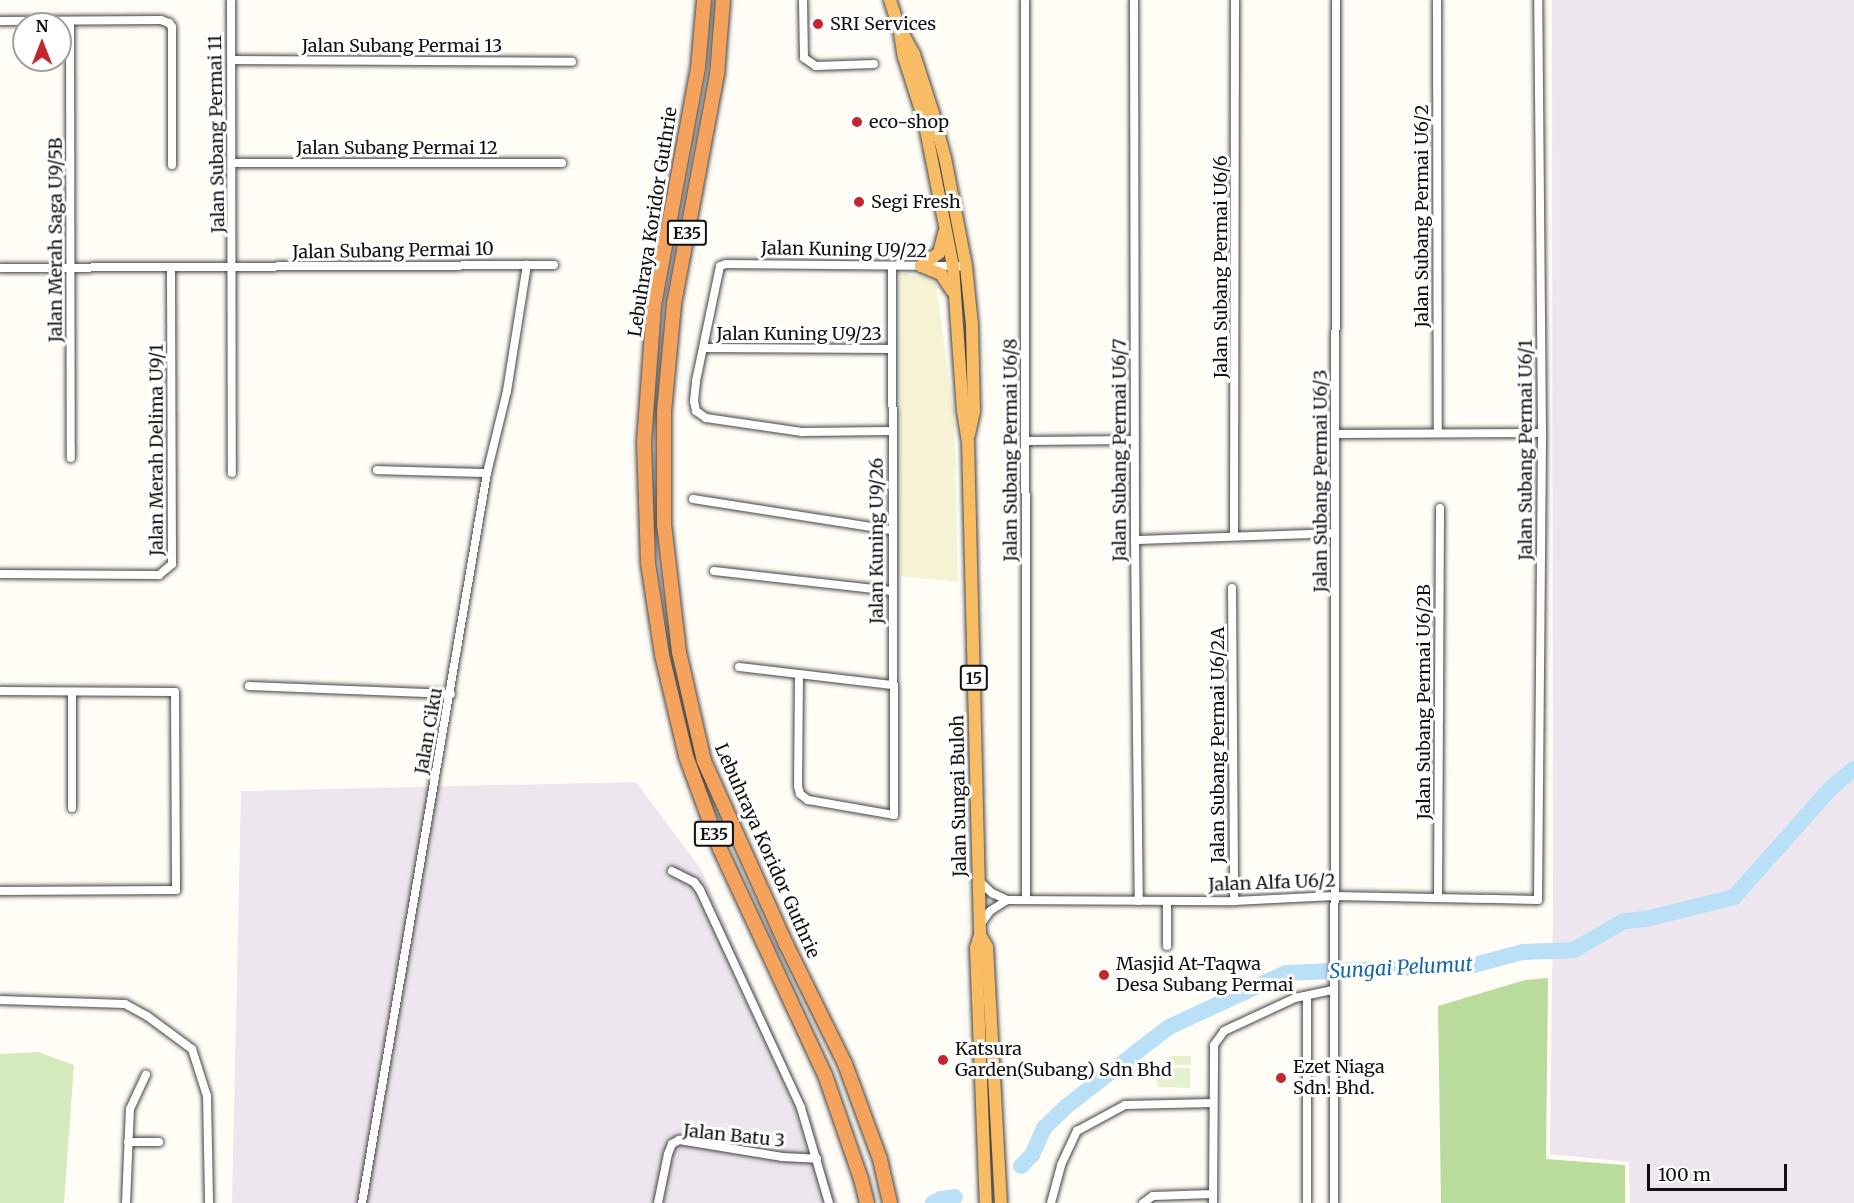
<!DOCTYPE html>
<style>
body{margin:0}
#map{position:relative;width:1854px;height:1203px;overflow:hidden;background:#fffdf5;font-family:Merriweather,serif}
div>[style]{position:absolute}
.industrial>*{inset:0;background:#eee6ef}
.farmland>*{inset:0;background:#f6f3d4}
.green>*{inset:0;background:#d5ebbd}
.forest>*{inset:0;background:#b9dc9c}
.pitch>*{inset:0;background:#e6f2cf}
.river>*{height:16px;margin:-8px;padding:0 8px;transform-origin:8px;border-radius:8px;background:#b9e0f7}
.roads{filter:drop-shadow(0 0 2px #444) drop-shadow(0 0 2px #444)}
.minor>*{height:8px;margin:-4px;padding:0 4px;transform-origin:4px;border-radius:4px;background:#fff}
.trunk>*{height:12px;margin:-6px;padding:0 6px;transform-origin:6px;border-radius:6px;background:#f7bc64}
.motorway>*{height:14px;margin:-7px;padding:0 7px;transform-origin:7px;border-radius:7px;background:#f5a25d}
.dots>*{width:16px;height:16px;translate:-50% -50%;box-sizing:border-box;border:3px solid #fff;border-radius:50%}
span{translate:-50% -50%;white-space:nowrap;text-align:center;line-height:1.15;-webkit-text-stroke:6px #fff;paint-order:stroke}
.shield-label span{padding:2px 4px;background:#fff;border:2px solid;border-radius:4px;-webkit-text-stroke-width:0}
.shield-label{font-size:16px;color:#111;font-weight:700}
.poi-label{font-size:18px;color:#111}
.left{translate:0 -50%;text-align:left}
.street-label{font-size:18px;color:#111}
.water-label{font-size:20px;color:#1768a6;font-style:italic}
.north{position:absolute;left:12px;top:12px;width:60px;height:60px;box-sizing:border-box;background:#fff;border:2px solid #a0a0a0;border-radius:50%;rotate:0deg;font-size:16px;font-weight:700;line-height:24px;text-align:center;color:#111}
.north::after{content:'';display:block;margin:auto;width:21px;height:27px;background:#c4262e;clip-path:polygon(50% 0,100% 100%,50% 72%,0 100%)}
.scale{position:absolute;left:1647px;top:1164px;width:140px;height:27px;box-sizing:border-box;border:3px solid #111;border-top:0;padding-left:8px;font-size:18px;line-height:21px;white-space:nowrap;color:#111;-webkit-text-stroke:4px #fff;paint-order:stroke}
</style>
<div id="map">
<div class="industrial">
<i style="clip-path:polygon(1552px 0,1854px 0,1854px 1203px,1630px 1203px,1629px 1162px,1550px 1154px,1553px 905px)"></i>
<i style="clip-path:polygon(636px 782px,701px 869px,812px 1119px,838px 1203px,232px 1203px,241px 791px)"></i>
</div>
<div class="farmland">
<i style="clip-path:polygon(900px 273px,935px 279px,954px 414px,958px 582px,901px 576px)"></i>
</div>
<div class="green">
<i style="clip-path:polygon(38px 1052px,74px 1065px,64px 1203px,0 1203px,0 1054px)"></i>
</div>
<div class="forest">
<i style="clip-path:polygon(1548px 978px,1546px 1159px,1625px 1165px,1625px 1203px,1441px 1203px,1438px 1006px,1525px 980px)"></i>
</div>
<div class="pitch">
<i style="clip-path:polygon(1170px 1056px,1191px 1056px,1191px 1065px,1170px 1065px)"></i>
<i style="clip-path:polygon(1157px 1068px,1190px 1068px,1190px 1088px,1157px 1087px)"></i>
</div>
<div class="river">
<i style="left:1021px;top:1166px;width:16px;rotate:-45deg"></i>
<i style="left:1032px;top:1155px;width:30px;rotate:-66deg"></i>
<i style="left:1044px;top:1128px;width:32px;rotate:-44deg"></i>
<i style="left:1067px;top:1106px;width:129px;rotate:-37.8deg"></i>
<i style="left:1169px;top:1027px;width:129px;rotate:-24.8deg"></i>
<i style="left:1286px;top:973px;width:188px;rotate:-2.4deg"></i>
<i style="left:1474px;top:965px;width:51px;rotate:-14.9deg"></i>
<i style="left:1523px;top:952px;width:51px;rotate:-2.2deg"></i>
<i style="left:1574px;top:950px;width:58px;rotate:-30.1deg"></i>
<i style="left:1624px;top:921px;width:22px;rotate:-5deg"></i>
<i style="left:1646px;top:919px;width:91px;rotate:-14deg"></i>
<i style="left:1734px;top:897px;width:144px;rotate:-48.4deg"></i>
<i style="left:1830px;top:789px;width:31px;rotate:-40deg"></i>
<i style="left:933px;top:1203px;width:9px;rotate:-27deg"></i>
<i style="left:941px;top:1199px;width:14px;rotate:-8deg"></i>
</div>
<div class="roads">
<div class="minor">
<i style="left:231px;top:0;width:473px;rotate:89.9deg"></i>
<i style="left:803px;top:0;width:58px;rotate:89deg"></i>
<i style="left:804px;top:58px;width:14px;rotate:34deg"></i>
<i style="left:816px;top:66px;width:58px;rotate:-2deg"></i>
<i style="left:1025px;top:0;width:900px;rotate:89.94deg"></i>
<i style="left:1134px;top:0;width:540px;rotate:89.89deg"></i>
<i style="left:1135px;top:540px;width:361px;rotate:89.4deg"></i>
<i style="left:1437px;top:0;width:433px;rotate:89.9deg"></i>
<i style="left:0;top:21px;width:161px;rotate:-0.4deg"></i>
<i style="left:161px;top:20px;width:9px;rotate:21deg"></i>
<i style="left:169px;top:23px;width:5px;rotate:53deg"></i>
<i style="left:172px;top:27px;width:138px;rotate:90deg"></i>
<i style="left:70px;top:21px;width:437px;rotate:89.9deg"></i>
<i style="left:231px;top:60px;width:341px;rotate:0.3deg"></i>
<i style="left:232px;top:163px;width:330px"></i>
<i style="left:0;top:268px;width:554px;rotate:-0.31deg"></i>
<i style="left:705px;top:348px;width:187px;rotate:0.3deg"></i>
<i style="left:891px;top:431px;width:89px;rotate:179.4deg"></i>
<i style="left:802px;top:432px;width:97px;rotate:-171.7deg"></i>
<i style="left:706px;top:418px;width:12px;rotate:-145deg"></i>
<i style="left:696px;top:411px;width:10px;rotate:-101deg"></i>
<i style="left:694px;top:401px;width:20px;rotate:-84deg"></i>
<i style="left:696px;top:381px;width:117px;rotate:-78.2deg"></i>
<i style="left:720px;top:266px;width:6px;rotate:-18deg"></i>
<i style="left:726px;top:264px;width:240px;rotate:0.5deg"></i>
<i style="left:1336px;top:434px;width:206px;rotate:-0.3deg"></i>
<i style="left:1026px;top:441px;width:109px;rotate:-0.5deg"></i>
<i style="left:377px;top:470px;width:110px;rotate:1.6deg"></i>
<i style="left:693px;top:499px;width:200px;rotate:8.9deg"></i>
<i style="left:1234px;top:535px;width:535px;rotate:-89.89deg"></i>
<i style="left:1135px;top:540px;width:200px;rotate:-2deg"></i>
<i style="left:714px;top:571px;width:179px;rotate:6.4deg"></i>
<i style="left:0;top:574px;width:159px;rotate:0.4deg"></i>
<i style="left:159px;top:575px;width:17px;rotate:-40deg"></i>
<i style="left:172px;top:564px;width:296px;rotate:-90.2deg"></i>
<i style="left:1232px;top:588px;width:313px;rotate:89.6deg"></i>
<i style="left:739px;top:667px;width:154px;rotate:6.7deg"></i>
<i style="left:799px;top:674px;width:112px;rotate:90.5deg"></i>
<i style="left:798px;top:786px;width:8px;rotate:76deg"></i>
<i style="left:800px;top:794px;width:10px;rotate:37deg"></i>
<i style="left:808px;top:800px;width:87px;rotate:9.9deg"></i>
<i style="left:894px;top:815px;width:549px;rotate:-90.21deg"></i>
<i style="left:249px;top:686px;width:202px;rotate:2.3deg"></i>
<i style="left:0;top:691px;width:175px;rotate:0.3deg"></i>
<i style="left:175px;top:692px;width:198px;rotate:89.7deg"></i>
<i style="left:176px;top:890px;width:176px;rotate:179.7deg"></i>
<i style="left:72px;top:808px;width:116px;rotate:-90deg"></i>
<i style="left:672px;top:871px;width:25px;rotate:27deg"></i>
<i style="left:694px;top:882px;width:10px;rotate:53deg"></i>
<i style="left:700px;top:890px;width:240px;rotate:65.1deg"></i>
<i style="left:801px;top:1108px;width:99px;rotate:73.6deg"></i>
<i style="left:979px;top:881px;width:18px;rotate:43deg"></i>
<i style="left:992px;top:893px;width:17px;rotate:25deg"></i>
<i style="left:1007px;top:900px;width:227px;rotate:0.3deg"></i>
<i style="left:1234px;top:901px;width:100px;rotate:-2.9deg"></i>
<i style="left:1334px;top:896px;width:204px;rotate:1.1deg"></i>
<i style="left:1538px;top:900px;width:467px;rotate:-89.5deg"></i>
<i style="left:1542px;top:433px;width:433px;rotate:-90.5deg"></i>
<i style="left:1438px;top:896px;width:388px;rotate:-89.7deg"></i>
<i style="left:1167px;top:901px;width:45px;rotate:90deg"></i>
<i style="left:980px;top:925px;width:17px;rotate:-54deg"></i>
<i style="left:990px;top:911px;width:20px;rotate:-33deg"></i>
<i style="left:0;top:1000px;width:125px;rotate:1.8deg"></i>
<i style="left:125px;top:1004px;width:25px;rotate:29deg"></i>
<i style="left:147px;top:1016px;width:56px;rotate:36.3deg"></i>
<i style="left:192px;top:1049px;width:49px;rotate:72.3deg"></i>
<i style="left:207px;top:1096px;width:107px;rotate:88.9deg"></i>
<i style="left:128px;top:1142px;width:31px"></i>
<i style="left:126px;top:1203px;width:94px;rotate:-87.6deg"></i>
<i style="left:130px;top:1109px;width:38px;rotate:-65deg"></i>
<i style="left:362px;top:1203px;width:741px;rotate:-80.28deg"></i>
<i style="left:487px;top:473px;width:84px;rotate:-76.3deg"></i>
<i style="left:507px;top:391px;width:128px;rotate:-81deg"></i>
<i style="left:658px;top:1203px;width:50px;rotate:-78.5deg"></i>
<i style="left:668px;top:1154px;width:11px;rotate:-68deg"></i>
<i style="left:672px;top:1144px;width:8px;rotate:-30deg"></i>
<i style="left:679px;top:1140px;width:105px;rotate:9.3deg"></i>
<i style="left:783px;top:1157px;width:34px;rotate:3deg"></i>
<i style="left:1051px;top:1203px;width:39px;rotate:-75deg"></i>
<i style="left:1061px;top:1165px;width:38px;rotate:-65deg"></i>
<i style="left:1077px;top:1131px;width:55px;rotate:-28.4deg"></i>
<i style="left:1125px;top:1105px;width:88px;rotate:-1.3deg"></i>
<i style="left:1143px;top:1203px;width:12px;rotate:-35deg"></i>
<i style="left:1153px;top:1196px;width:60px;rotate:-1.9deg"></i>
<i style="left:1213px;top:1203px;width:158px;rotate:-89.6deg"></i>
<i style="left:1214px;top:1045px;width:17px;rotate:-54deg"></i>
<i style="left:1224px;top:1031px;width:78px;rotate:-24.9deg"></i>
<i style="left:1295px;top:998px;width:40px;rotate:-12deg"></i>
<i style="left:1307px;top:1203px;width:207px;rotate:-90deg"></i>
<i style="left:1334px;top:1203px;width:1203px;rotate:-89.9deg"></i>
</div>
<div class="trunk">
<i style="left:890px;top:0;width:28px;rotate:72deg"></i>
<i style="left:899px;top:27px;width:31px;rotate:61deg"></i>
<i style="left:914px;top:54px;width:62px;rotate:72.1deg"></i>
<i style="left:933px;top:113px;width:47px;rotate:75.1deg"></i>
<i style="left:945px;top:158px;width:110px;rotate:79deg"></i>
<i style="left:966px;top:266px;width:59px;rotate:84.2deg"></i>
<i style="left:972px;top:325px;width:86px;rotate:88.7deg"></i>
<i style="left:974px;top:411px;width:24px;rotate:102deg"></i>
<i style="left:899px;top:27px;width:30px;rotate:81deg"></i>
<i style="left:904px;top:57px;width:66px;rotate:72.4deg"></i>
<i style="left:924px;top:120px;width:149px;rotate:78.8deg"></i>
<i style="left:953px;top:266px;width:145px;rotate:86.1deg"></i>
<i style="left:963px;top:411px;width:30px;rotate:81deg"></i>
<i style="left:968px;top:441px;width:494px;rotate:88.6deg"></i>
<i style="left:980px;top:935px;width:14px;rotate:107deg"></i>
<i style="left:976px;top:948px;width:255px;rotate:87.8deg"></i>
<i style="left:921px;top:266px;width:22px;rotate:22deg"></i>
<i style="left:941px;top:274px;width:20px;rotate:57deg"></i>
<i style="left:921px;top:266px;width:22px;rotate:-36deg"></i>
<i style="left:939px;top:253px;width:21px;rotate:-76deg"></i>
<i style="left:980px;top:935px;width:14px;rotate:60deg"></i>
<i style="left:987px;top:947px;width:256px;rotate:86.9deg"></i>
</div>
<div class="motorway">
<i style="left:704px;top:0;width:68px;rotate:95deg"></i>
<i style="left:698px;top:68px;width:242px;rotate:100.5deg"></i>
<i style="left:654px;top:306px;width:136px;rotate:94.2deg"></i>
<i style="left:644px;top:442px;width:121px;rotate:88.1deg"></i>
<i style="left:648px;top:563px;width:93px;rotate:81.3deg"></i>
<i style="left:662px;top:655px;width:104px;rotate:76.6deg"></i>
<i style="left:686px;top:756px;width:99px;rotate:69.9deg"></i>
<i style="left:720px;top:849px;width:249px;rotate:65.1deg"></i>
<i style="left:825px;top:1075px;width:110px;rotate:70.9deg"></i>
<i style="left:861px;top:1179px;width:25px;rotate:76deg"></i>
<i style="left:723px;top:0;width:74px;rotate:94.6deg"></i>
<i style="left:717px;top:74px;width:234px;rotate:100.6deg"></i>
<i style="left:674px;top:304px;width:108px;rotate:95.3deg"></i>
<i style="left:664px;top:412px;width:112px;rotate:90deg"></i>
<i style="left:664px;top:524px;width:129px;rotate:83.3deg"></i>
<i style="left:679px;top:652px;width:112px;rotate:77.1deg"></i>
<i style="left:704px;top:761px;width:201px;rotate:65.9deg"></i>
<i style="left:786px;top:944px;width:134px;rotate:63.8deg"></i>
<i style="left:845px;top:1064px;width:101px;rotate:69.8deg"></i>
<i style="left:880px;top:1159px;width:45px;rotate:77.2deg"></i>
</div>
</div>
<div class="dots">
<i style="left:818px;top:24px;background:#c4262e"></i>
<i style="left:857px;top:122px;background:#c4262e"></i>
<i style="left:859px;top:202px;background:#c4262e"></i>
<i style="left:1104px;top:975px;background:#c4262e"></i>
<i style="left:943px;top:1060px;background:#c4262e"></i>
<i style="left:1281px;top:1078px;background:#c4262e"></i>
</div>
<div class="shield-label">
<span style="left:687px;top:233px">E35</span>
<span style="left:974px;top:678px">15</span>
<span style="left:714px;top:834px">E35</span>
</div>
<div class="poi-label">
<span class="left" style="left:830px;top:24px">SRI Services</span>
<span class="left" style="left:869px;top:122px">eco-shop</span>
<span class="left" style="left:871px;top:202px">Segi Fresh</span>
<span class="left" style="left:1116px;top:975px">Masjid At-Taqwa<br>Desa Subang Permai</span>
<span class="left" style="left:955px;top:1060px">Katsura<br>Garden(Subang) Sdn Bhd</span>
<span class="left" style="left:1293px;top:1078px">Ezet Niaga<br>Sdn. Bhd.</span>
</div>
<div class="street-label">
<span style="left:402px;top:46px">Jalan Subang Permai 13</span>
<span style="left:217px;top:134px;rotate:-91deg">Jalan Subang Permai 11</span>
<span style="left:397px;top:148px">Jalan Subang Permai 12</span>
<span style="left:1422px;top:216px;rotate:-90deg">Jalan Subang Permai U6/2</span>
<span style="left:653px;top:222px;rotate:-81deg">Lebuhraya Koridor Guthrie</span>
<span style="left:56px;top:240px;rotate:-90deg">Jalan Merah Saga U9/5B</span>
<span style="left:844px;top:250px;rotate:1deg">Jalan Kuning U9/22</span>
<span style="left:393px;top:251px;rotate:-1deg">Jalan Subang Permai 10</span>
<span style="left:1221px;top:267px;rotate:-90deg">Jalan Subang Permai U6/6</span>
<span style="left:799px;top:334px">Jalan Kuning U9/23</span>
<span style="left:157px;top:450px;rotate:-90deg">Jalan Merah Delima U9/1</span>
<span style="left:1011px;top:450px;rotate:-90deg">Jalan Subang Permai U6/8</span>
<span style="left:1120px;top:450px;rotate:-90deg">Jalan Subang Permai U6/7</span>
<span style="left:1526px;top:450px;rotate:-90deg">Jalan Subang Permai U6/1</span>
<span style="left:1321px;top:481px;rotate:-90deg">Jalan Subang Permai U6/3</span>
<span style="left:877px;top:541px;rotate:-90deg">Jalan Kuning U9/26</span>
<span style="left:1424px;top:702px;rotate:-90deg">Jalan Subang Permai U6/2B</span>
<span style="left:429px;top:731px;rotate:-80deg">Jalan Ciku</span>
<span style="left:1218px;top:745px;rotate:-90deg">Jalan Subang Permai U6/2A</span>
<span style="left:959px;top:796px;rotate:-91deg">Jalan Sungai Buloh</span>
<span style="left:767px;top:851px;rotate:66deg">Lebuhraya Koridor Guthrie</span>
<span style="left:1272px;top:883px;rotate:-2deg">Jalan Alfa U6/2</span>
<span style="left:734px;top:1136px;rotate:6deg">Jalan Batu 3</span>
</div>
<div class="water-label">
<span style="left:1401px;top:967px;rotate:-3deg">Sungai Pelumut</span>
</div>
<div class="north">N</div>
<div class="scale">100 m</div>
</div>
